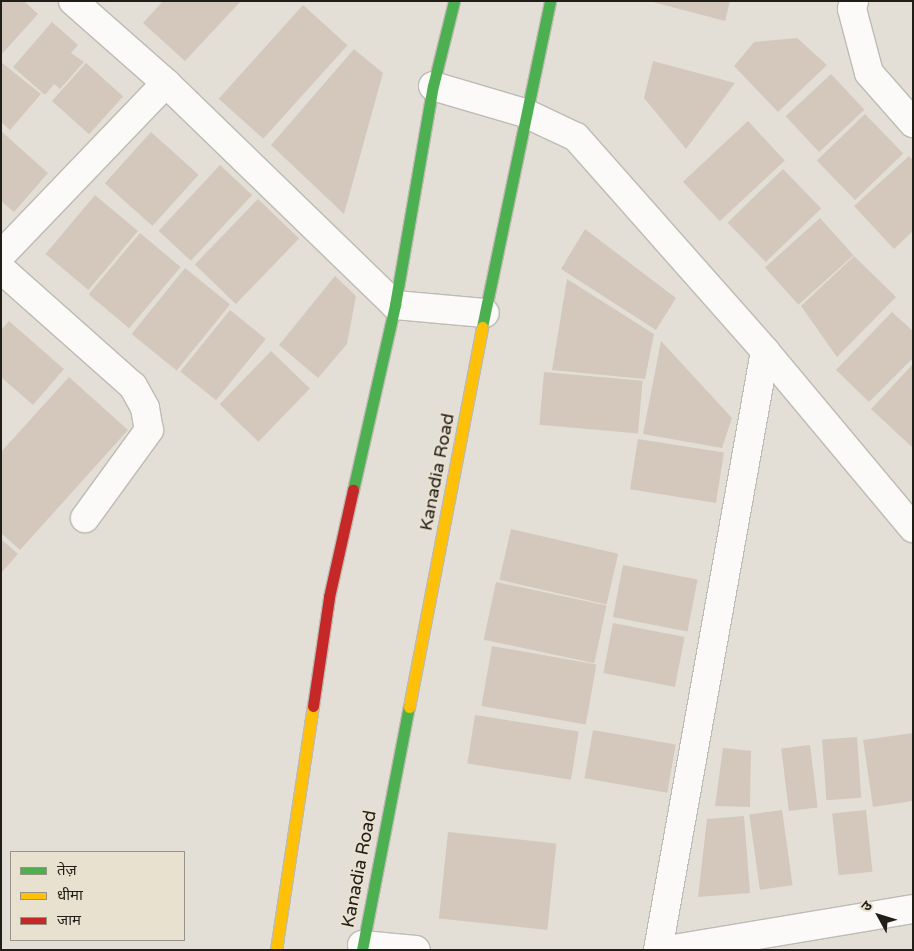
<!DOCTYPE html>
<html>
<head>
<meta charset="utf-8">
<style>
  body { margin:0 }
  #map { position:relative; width:914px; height:951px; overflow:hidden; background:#e3dfd6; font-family:"Varela Round","Noto Sans Devanagari",sans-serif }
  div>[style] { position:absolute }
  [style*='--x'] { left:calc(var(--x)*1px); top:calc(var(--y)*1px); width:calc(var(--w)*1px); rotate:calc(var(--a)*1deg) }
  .building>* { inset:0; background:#d4c8bd; transform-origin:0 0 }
  .roads { filter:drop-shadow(1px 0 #bebab4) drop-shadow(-1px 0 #bebab4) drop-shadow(0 1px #bebab4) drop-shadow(0 -1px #bebab4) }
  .street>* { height:28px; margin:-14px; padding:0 14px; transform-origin:14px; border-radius:14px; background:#fbfaf9 }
  .fast>* { height:11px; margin:-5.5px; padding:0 5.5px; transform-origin:5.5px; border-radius:5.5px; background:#4caf50 }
  .slow>* { height:11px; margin:-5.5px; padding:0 5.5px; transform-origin:5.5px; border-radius:5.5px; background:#ffc107 }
  .jam>* { height:11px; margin:-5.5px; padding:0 5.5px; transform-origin:5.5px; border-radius:5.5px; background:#c62828 }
  span { translate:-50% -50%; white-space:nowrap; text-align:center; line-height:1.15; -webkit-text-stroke:4.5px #e9e1d0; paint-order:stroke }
  .street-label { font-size:18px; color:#211e18 }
  .frame { position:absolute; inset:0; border:2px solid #211e18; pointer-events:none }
  .legend { position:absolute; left:10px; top:851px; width:175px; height:90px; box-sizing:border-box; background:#e9e1d0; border:1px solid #999386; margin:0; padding:6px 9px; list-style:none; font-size:15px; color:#211e18 }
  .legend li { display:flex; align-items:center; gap:10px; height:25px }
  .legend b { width:25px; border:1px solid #999386 }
  .north { position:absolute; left:854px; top:891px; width:50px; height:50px; -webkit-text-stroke:4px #e9e1d0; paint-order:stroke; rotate:309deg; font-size:14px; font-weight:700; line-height:20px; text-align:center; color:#211e18 }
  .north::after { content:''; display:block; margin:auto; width:18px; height:22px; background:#211e18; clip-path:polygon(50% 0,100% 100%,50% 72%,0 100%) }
</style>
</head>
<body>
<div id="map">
  <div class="building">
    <i style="clip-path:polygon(1px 1px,24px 1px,38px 14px,1px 55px)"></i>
    <i style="clip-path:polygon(163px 1px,241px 1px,185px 61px,143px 23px)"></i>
    <i style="clip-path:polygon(649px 1px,730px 1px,725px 21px)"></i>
    <i style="left:303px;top:5px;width:60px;height:126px;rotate:42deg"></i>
    <i style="clip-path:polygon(52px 22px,78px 45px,71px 53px,84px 62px,60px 89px,54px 84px,45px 95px,13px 67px)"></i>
    <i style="clip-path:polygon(797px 38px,827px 65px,778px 112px,734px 66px,754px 42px)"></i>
    <i style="clip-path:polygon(354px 49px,383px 73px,344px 214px,271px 145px)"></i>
    <i style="clip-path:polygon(653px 61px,735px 83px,686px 149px,644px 98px)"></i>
    <i style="clip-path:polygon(1px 62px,41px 94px,10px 130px,1px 122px)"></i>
    <i style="left:86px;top:63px;width:50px;height:51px;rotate:42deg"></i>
    <i style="left:831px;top:74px;width:49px;height:62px;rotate:47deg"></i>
    <i style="left:865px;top:114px;width:55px;height:67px;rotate:46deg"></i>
    <i style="left:748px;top:121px;width:54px;height:89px;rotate:47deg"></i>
    <i style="clip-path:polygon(1px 131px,48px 173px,14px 212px,1px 201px)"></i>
    <i style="left:151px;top:132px;width:64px;height:69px;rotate:42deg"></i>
    <i style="clip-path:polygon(909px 156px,913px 160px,913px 231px,894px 249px,854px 206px)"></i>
    <i style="left:220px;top:165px;width:44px;height:90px;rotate:43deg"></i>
    <i style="left:783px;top:169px;width:55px;height:77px;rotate:46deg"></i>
    <i style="left:95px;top:195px;width:56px;height:77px;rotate:40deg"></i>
    <i style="left:258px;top:199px;width:57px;height:91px;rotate:44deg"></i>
    <i style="left:820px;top:218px;width:50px;height:74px;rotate:48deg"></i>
    <i style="clip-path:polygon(585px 229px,676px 298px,656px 330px,561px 269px)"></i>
    <i style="left:140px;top:233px;width:53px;height:80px;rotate:40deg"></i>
    <i style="clip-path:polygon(854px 256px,896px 297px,837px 357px,801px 306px)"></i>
    <i style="left:185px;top:268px;width:58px;height:85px;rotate:39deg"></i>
    <i style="clip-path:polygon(335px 276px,356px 296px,347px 344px,318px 378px,279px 345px)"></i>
    <i style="clip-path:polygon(567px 279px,654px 334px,645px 379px,552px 370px)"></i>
    <i style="left:230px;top:310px;width:46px;height:79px;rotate:39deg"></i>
    <i style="clip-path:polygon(892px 312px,913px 331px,913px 358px,869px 402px,836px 370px)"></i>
    <i style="clip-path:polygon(9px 321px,64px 369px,33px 405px,1px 377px,1px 330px)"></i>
    <i style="clip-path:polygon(661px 341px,732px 418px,722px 448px,643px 434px)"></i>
    <i style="left:271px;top:351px;width:54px;height:74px;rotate:44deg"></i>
    <i style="clip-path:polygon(913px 364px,913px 448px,871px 409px)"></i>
    <i style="left:544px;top:372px;width:99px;height:53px;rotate:5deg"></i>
    <i style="clip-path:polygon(69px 377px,128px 430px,20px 550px,1px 533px,1px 452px)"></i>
    <i style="left:638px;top:439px;width:87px;height:51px;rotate:9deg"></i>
    <i style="left:511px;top:529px;width:110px;height:52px;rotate:13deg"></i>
    <i style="clip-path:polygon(1px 539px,18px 554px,1px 573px)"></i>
    <i style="left:623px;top:565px;width:76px;height:53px;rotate:11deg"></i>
    <i style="left:496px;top:582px;width:113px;height:59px;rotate:12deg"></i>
    <i style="left:613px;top:623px;width:73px;height:51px;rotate:11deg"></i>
    <i style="left:492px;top:646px;width:106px;height:61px;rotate:10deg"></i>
    <i style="left:475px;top:715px;width:105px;height:49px;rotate:9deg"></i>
    <i style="left:593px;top:730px;width:84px;height:49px;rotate:10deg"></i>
    <i style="clip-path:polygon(913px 733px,913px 801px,873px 807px,863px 740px)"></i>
    <i style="left:857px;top:737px;width:61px;height:35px;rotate:86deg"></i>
    <i style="left:810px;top:745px;width:63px;height:29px;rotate:83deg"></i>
    <i style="clip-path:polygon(723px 748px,751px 751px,750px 807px,715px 806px)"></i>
    <i style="left:782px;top:810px;width:76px;height:33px;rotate:82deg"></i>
    <i style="left:866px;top:810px;width:62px;height:34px;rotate:84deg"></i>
    <i style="clip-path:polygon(744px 816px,750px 893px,698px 897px,707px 819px)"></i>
    <i style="left:448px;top:832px;width:109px;height:87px;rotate:6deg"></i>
  </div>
  <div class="roads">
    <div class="street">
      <i style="--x:73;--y:1;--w:124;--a:41.4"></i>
      <i style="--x:166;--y:83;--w:319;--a:44.1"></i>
      <i style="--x:395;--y:305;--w:90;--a:5.1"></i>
      <i style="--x:854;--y:1;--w:8;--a:104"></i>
      <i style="--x:852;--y:9;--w:66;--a:75.1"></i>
      <i style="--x:869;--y:73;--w:67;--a:48.7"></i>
      <i style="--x:433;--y:86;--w:96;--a:16.4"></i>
      <i style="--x:525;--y:113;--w:56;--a:25.2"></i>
      <i style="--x:576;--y:137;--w:286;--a:48.5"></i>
      <i style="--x:765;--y:351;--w:231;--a:50.1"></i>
      <i style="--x:1;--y:255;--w:238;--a:-46.2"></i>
      <i style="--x:1;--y:269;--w:176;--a:41.6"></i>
      <i style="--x:133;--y:386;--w:25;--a:61"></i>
      <i style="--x:145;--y:408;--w:22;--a:80"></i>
      <i style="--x:149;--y:430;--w:109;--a:126"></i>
      <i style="--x:362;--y:945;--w:54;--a:5.3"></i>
      <i style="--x:658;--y:950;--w:608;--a:-79.87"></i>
      <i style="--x:668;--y:950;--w:248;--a:-9.5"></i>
    </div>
    <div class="fast">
      <i style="--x:482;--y:327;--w:333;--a:-78.2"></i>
      <i style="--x:353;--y:490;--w:190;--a:-77.2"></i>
      <i style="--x:395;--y:305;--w:222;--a:-80.2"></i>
      <i style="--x:433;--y:86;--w:88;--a:-76.1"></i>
      <i style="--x:362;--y:950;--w:248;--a:-79.1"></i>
    </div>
    <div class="slow">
      <i style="--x:409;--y:707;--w:387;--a:-79.1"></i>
      <i style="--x:276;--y:950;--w:247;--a:-81.4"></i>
    </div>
    <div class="jam">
      <i style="--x:313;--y:706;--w:110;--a:-81.6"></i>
      <i style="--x:329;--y:597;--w:110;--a:-77.4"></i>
    </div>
  </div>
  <div class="street-label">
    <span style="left:437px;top:472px;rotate:-79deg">Kanadia Road</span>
    <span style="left:359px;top:869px;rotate:-79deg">Kanadia Road</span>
  </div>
  <div class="frame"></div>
  <ul class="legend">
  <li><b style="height:6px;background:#4caf50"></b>तेज़</li>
  <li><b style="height:6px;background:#ffc107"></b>धीमा</li>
  <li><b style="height:6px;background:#c62828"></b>जाम</li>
  </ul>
  <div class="north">उ</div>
</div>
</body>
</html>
